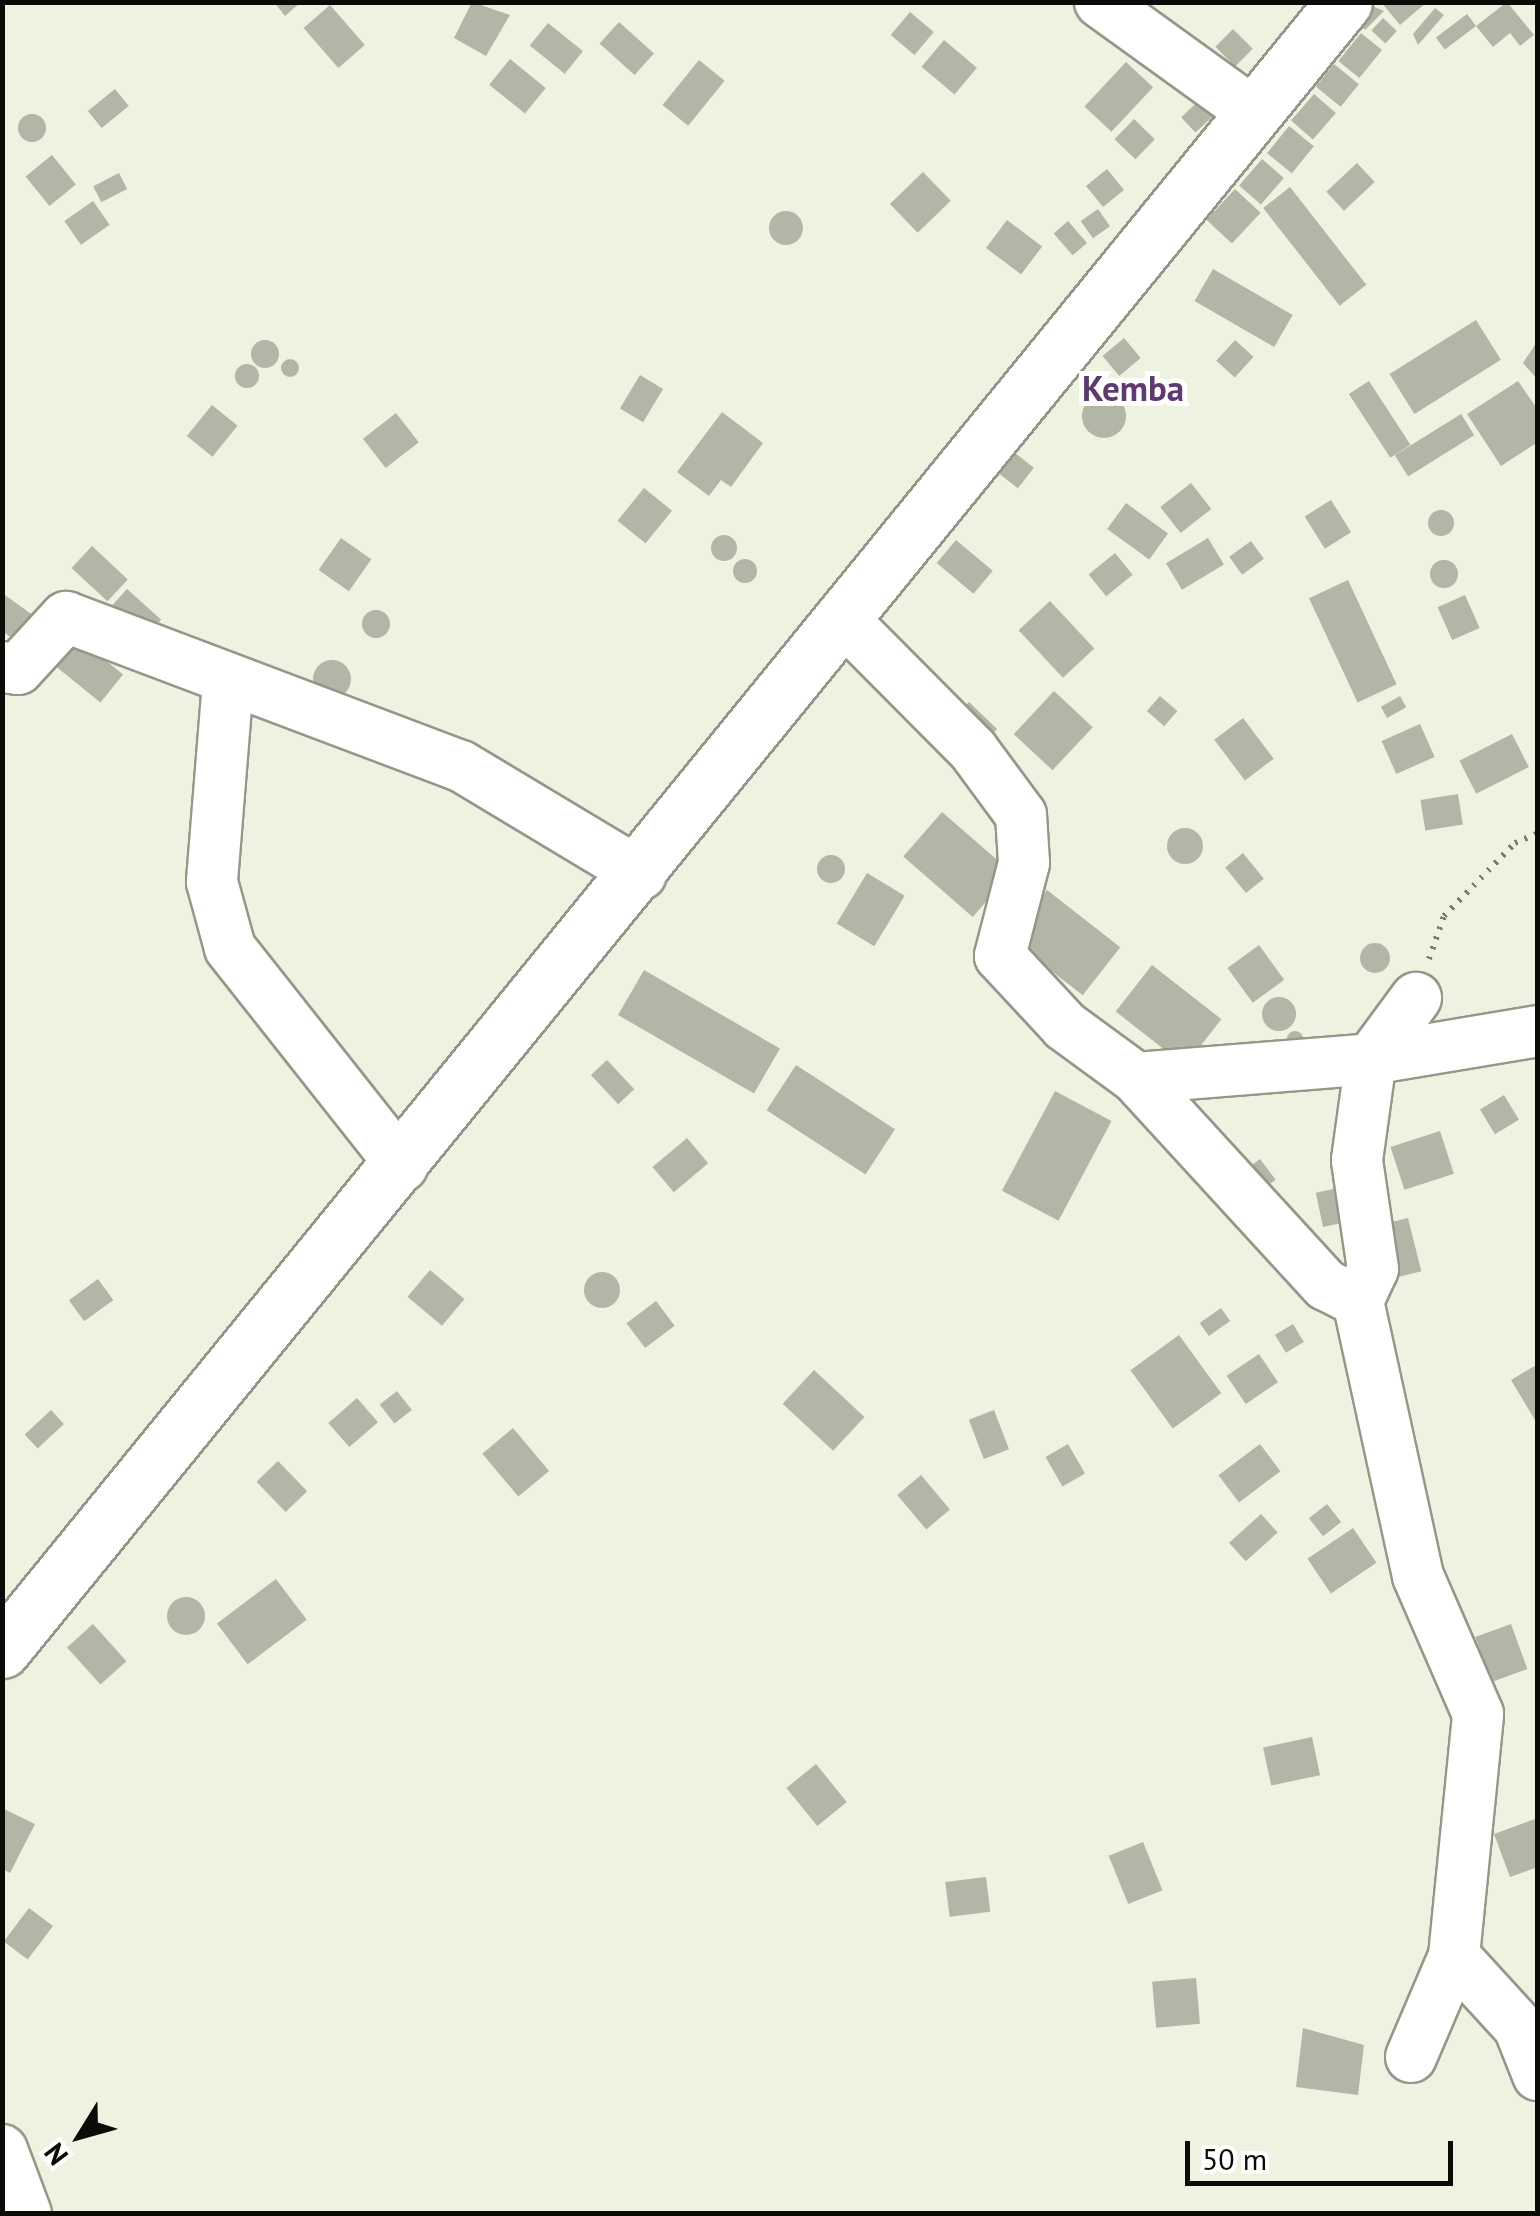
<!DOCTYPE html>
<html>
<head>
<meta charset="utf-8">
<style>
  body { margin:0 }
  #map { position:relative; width:1540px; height:2216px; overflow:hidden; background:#eef2e1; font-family:"PT Sans",sans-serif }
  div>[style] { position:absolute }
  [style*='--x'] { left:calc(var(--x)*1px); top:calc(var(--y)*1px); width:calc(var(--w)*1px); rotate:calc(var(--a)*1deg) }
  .building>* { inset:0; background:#b2b6a6; transform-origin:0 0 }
  .round { border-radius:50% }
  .path>* { height:6px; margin-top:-3px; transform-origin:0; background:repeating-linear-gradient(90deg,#797c71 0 2.5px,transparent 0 10.5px) }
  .roads { filter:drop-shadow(2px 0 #949888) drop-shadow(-2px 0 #949888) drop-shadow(0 2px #949888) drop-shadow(0 -2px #949888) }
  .minor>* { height:50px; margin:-25px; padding:0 25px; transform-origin:25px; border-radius:25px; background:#fff }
  .major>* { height:55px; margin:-27.5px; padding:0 27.5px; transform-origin:27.5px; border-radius:27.5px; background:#fff }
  span { translate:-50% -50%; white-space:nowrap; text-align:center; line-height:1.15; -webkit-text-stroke:10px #fff; paint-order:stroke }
  .district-label { font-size:35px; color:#5f3971; font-weight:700 }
  .frame { position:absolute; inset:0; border:5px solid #0b0c07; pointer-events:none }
  .north { position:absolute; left:30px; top:2086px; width:100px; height:100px; -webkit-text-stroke:8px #fff; paint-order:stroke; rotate:233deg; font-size:28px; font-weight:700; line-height:40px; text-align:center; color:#0b0c07 }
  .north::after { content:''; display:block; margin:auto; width:35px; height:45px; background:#0b0c07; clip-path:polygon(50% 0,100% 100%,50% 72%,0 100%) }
  .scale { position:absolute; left:1185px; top:2141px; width:268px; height:45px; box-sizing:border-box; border:5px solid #0b0c07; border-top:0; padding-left:12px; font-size:30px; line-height:35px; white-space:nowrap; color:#0b0c07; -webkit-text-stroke:8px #fff; paint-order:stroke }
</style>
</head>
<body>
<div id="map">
  <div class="building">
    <i style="clip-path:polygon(274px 2px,301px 2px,285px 16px)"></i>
    <i style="clip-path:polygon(472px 2px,510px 15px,486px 56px,454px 38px)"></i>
    <i style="clip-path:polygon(1363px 2px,1384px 11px,1365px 30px,1351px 16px)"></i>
    <i style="clip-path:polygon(1381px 2px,1427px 2px,1400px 25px)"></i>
    <i style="clip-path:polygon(1507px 2px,1534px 35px,1520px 46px,1510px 33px,1493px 47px,1476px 26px)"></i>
    <i style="left:330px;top:5px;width:53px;height:35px;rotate:49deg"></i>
    <i style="clip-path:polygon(1435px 8px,1444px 15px,1418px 45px,1413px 34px)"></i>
    <i style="left:910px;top:12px;width:31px;height:30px;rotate:40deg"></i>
    <i style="left:1467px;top:14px;width:15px;height:39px;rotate:53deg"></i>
    <i style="left:1383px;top:18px;width:19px;height:17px;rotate:43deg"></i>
    <i style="left:619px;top:22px;width:47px;height:29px;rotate:42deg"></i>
    <i style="left:548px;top:23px;width:45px;height:29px;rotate:39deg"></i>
    <i style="left:1233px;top:29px;width:28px;height:25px;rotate:45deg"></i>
    <i style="left:1361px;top:33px;width:27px;height:36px;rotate:39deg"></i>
    <i style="left:944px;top:40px;width:43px;height:35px;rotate:40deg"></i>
    <i style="left:510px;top:59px;width:46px;height:33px;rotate:39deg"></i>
    <i style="left:699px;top:60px;width:33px;height:58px;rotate:39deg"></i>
    <i style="left:1126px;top:62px;width:37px;height:61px;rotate:43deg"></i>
    <i style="left:1334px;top:64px;width:32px;height:29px;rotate:39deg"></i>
    <i style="left:115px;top:89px;width:22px;height:35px;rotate:51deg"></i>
    <i style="left:1206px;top:94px;width:21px;height:34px;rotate:47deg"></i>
    <i style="left:1314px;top:94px;width:29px;height:35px;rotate:41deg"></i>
    <i class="round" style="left:18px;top:114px;width:28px;height:28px"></i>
    <i style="left:1134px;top:119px;width:29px;height:28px;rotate:44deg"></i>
    <i style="left:1289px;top:126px;width:32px;height:35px;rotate:39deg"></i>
    <i style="left:52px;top:155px;width:38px;height:34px;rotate:51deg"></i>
    <i style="left:1262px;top:159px;width:29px;height:35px;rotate:41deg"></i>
    <i style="left:1357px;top:163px;width:26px;height:42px;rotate:47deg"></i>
    <i style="left:1107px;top:169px;width:27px;height:27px;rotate:51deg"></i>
    <i style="left:923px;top:172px;width:40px;height:46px;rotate:46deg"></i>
    <i style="left:119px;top:173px;width:18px;height:29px;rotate:63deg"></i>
    <i style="left:1290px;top:187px;width:124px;height:34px;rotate:52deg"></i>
    <i style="left:1235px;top:189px;width:35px;height:42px;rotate:43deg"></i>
    <i style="left:93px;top:201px;width:29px;height:35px;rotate:55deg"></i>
    <i style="left:1098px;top:209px;width:21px;height:21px;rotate:55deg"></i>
    <i class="round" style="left:769px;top:211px;width:34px;height:34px"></i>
    <i style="left:1007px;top:220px;width:44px;height:35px;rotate:37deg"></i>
    <i style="left:1068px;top:221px;width:29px;height:19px;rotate:49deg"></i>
    <i style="left:1213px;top:269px;width:92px;height:37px;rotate:30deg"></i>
    <i style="left:1476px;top:320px;width:47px;height:102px;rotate:58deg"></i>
    <i style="left:1124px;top:338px;width:26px;height:28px;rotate:50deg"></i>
    <i class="round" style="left:251px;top:340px;width:28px;height:28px"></i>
    <i style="left:1235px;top:340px;width:25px;height:28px;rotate:42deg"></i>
    <i style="clip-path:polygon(1538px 340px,1538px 380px,1523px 363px)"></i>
    <i class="round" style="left:281px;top:359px;width:18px;height:18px"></i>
    <i class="round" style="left:235px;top:364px;width:24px;height:24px"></i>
    <i style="left:640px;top:375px;width:27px;height:39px;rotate:31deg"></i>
    <i style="left:1369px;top:381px;width:76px;height:24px;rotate:57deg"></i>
    <i style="clip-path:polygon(1518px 381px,1538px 410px,1538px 442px,1501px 466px,1467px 414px)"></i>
    <i class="round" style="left:1082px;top:394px;width:44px;height:44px"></i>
    <i style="left:212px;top:405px;width:33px;height:40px;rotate:39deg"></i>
    <i style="clip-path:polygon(722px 412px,763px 443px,731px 487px,721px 480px,709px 496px,677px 472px)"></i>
    <i style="left:396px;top:413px;width:37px;height:42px;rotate:52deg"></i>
    <i style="left:1461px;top:414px;width:25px;height:78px;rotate:58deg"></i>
    <i style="left:1015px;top:453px;width:24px;height:26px;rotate:38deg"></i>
    <i style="left:1191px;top:483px;width:33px;height:39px;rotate:52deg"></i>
    <i style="left:644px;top:488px;width:36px;height:42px;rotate:39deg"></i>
    <i style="left:1331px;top:500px;width:38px;height:31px;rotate:58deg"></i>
    <i style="left:1126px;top:503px;width:52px;height:32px;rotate:36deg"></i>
    <i class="round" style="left:1428px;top:510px;width:26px;height:26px"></i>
    <i class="round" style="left:711px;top:535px;width:26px;height:26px"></i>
    <i style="left:341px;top:538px;width:37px;height:39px;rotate:35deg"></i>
    <i style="left:1208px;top:538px;width:31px;height:49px;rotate:59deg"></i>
    <i style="left:956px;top:540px;width:48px;height:30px;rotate:40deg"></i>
    <i style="left:1251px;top:541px;width:22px;height:27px;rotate:54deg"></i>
    <i style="left:92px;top:546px;width:49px;height:30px;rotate:43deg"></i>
    <i style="left:1115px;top:553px;width:28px;height:34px;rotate:51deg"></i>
    <i class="round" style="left:733px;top:559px;width:24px;height:24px"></i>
    <i class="round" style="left:1430px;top:560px;width:28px;height:28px"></i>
    <i style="left:1348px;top:580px;width:115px;height:43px;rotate:65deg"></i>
    <i style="left:127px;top:589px;width:46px;height:27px;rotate:42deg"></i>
    <i style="clip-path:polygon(2px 593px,41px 621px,23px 646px,2px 631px)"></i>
    <i style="left:1465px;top:595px;width:36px;height:30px;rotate:66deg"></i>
    <i style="left:1050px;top:601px;width:65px;height:43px;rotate:47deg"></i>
    <i class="round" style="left:362px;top:610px;width:28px;height:28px"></i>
    <i style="left:78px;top:638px;width:58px;height:36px;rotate:39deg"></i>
    <i class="round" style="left:313px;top:660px;width:38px;height:38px"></i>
    <i style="left:1054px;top:691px;width:53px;height:59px;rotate:43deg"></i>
    <i style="left:1160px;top:696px;width:23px;height:20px;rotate:41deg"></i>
    <i style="left:1400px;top:696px;width:13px;height:22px;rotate:61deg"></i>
    <i style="left:969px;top:702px;width:39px;height:25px;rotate:44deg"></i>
    <i style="left:1243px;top:718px;width:51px;height:36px;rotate:53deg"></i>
    <i style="left:1420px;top:724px;width:36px;height:42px;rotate:66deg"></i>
    <i style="left:1512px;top:734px;width:37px;height:59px;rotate:63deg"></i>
    <i style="left:1458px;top:794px;width:31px;height:38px;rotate:81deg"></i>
    <i style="left:942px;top:812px;width:92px;height:59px;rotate:41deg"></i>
    <i class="round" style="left:1167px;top:828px;width:36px;height:36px"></i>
    <i style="left:1243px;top:853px;width:33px;height:23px;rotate:51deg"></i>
    <i class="round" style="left:817px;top:855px;width:28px;height:28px"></i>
    <i style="left:867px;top:873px;width:44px;height:59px;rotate:31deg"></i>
    <i style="left:1047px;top:890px;width:93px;height:61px;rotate:38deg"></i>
    <i class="round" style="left:1360px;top:943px;width:30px;height:30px"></i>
    <i style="left:1259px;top:945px;width:43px;height:39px;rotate:54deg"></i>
    <i style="left:1152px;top:965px;width:88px;height:59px;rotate:38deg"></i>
    <i style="left:644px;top:970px;width:157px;height:52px;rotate:30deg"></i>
    <i class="round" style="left:1262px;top:997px;width:34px;height:34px"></i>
    <i class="round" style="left:1287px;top:1031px;width:16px;height:16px"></i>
    <i style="left:607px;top:1060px;width:40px;height:22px;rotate:47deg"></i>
    <i style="left:796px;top:1065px;width:118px;height:54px;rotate:33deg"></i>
    <i style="left:1055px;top:1091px;width:64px;height:113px;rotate:28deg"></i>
    <i style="left:1504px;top:1095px;width:29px;height:28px;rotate:59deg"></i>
    <i style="left:1440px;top:1131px;width:45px;height:52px;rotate:72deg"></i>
    <i style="left:687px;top:1138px;width:33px;height:45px;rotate:50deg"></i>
    <i style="left:1260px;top:1159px;width:26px;height:20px;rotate:53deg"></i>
    <i style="left:1352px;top:1185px;width:35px;height:37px;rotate:78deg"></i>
    <i style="left:1408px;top:1218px;width:55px;height:36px;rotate:76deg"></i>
    <i style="left:430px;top:1270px;width:45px;height:35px;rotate:40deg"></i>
    <i class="round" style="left:584px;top:1272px;width:36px;height:36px"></i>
    <i style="left:98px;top:1279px;width:26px;height:36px;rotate:54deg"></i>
    <i style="left:656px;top:1301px;width:31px;height:37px;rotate:53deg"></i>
    <i style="left:1221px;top:1308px;width:16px;height:26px;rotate:55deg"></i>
    <i style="left:1293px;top:1324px;width:21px;height:21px;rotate:59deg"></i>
    <i style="left:1179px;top:1335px;width:72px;height:60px;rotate:54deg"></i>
    <i style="left:1259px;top:1354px;width:34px;height:39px;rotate:56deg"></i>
    <i style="clip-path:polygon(1538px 1364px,1538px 1425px,1511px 1380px)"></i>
    <i style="left:814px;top:1370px;width:69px;height:46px;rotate:43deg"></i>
    <i style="left:397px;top:1391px;width:24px;height:22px;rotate:52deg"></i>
    <i style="left:357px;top:1398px;width:32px;height:38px;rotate:49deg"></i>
    <i style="left:51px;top:1410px;width:19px;height:36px;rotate:47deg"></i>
    <i style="left:994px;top:1410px;width:42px;height:27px;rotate:69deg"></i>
    <i style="left:513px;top:1428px;width:56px;height:40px;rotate:50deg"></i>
    <i style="left:1068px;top:1444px;width:34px;height:26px;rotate:60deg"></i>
    <i style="left:1260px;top:1444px;width:34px;height:52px;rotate:53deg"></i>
    <i style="left:278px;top:1461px;width:42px;height:30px;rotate:46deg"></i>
    <i style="left:921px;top:1475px;width:45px;height:31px;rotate:50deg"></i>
    <i style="left:1327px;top:1504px;width:23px;height:23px;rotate:52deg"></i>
    <i style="left:1261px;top:1514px;width:25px;height:43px;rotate:48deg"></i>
    <i style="left:1353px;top:1528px;width:42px;height:55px;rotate:56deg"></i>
    <i style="left:276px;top:1579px;width:51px;height:74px;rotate:53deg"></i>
    <i class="round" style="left:167px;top:1597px;width:38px;height:38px"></i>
    <i style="left:93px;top:1624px;width:50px;height:35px;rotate:48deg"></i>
    <i style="left:1511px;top:1624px;width:48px;height:38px;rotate:70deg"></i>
    <i style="left:1312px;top:1737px;width:39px;height:50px;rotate:78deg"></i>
    <i style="left:816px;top:1764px;width:49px;height:38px;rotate:51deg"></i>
    <i style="clip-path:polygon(2px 1808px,35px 1824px,10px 1873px,2px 1869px)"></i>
    <i style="clip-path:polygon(1538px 1818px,1538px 1867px,1510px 1877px,1494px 1834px)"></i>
    <i style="left:1143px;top:1842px;width:52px;height:37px;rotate:68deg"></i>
    <i style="left:986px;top:1877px;width:35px;height:41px;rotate:83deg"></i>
    <i style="left:29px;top:1908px;width:30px;height:42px;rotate:37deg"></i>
    <i style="left:1196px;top:1978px;width:46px;height:44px;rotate:85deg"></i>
    <i style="clip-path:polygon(1303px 2028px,1364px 2045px,1358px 2095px,1296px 2087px)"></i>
  </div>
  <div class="path">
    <i style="--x:1429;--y:959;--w:46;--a:-70.8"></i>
    <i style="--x:1444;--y:916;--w:102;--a:-45.8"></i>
    <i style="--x:1515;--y:843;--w:25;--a:-23"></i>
  </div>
  <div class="roads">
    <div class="minor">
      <i style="--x:1100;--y:2;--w:186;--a:35.8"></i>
      <i style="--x:841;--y:617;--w:187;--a:45.2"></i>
      <i style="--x:973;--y:750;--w:81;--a:53.6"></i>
      <i style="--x:1021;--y:815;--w:48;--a:86.4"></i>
      <i style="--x:1024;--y:863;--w:96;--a:104.5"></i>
      <i style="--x:1000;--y:956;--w:96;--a:47.1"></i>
      <i style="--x:1065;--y:1026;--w:88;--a:36.2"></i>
      <i style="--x:1136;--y:1078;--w:281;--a:47.5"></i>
      <i style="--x:1326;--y:1285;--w:36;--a:27"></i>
      <i style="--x:2;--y:667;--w:16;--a:7"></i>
      <i style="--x:18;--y:669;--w:71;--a:-47.3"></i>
      <i style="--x:66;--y:617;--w:422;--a:20.7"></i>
      <i style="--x:461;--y:766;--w:210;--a:31"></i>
      <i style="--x:228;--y:682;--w:201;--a:94.6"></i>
      <i style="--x:212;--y:882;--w:68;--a:74.7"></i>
      <i style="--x:230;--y:948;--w:278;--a:51.7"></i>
      <i style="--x:1136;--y:1078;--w:236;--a:-4.6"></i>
      <i style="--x:1371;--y:1059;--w:169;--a:-9.5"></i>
      <i style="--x:1454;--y:1956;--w:96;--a:47.5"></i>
      <i style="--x:1519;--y:2027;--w:52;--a:68.4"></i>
      <i style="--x:1411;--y:2057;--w:110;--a:-66.9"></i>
      <i style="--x:1454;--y:1956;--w:243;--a:-84.3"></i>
      <i style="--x:1478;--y:1714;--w:150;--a:-113.5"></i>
      <i style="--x:1418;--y:1576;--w:281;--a:-102.3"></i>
      <i style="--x:1358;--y:1301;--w:35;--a:-65"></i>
      <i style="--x:1373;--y:1269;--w:110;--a:-98.4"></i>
      <i style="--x:1357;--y:1160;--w:102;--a:-82.1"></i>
      <i style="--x:1371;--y:1059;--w:76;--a:-53.6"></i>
      <i style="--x:2;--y:2150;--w:68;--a:69.4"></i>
    </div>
    <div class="major">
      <i style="--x:2;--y:1650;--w:2125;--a:-50.84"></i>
    </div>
  </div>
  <div class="district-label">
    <span style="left:1133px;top:388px">Kemba</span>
  </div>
  <div class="frame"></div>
  <div class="north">N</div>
  <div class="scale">50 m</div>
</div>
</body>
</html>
